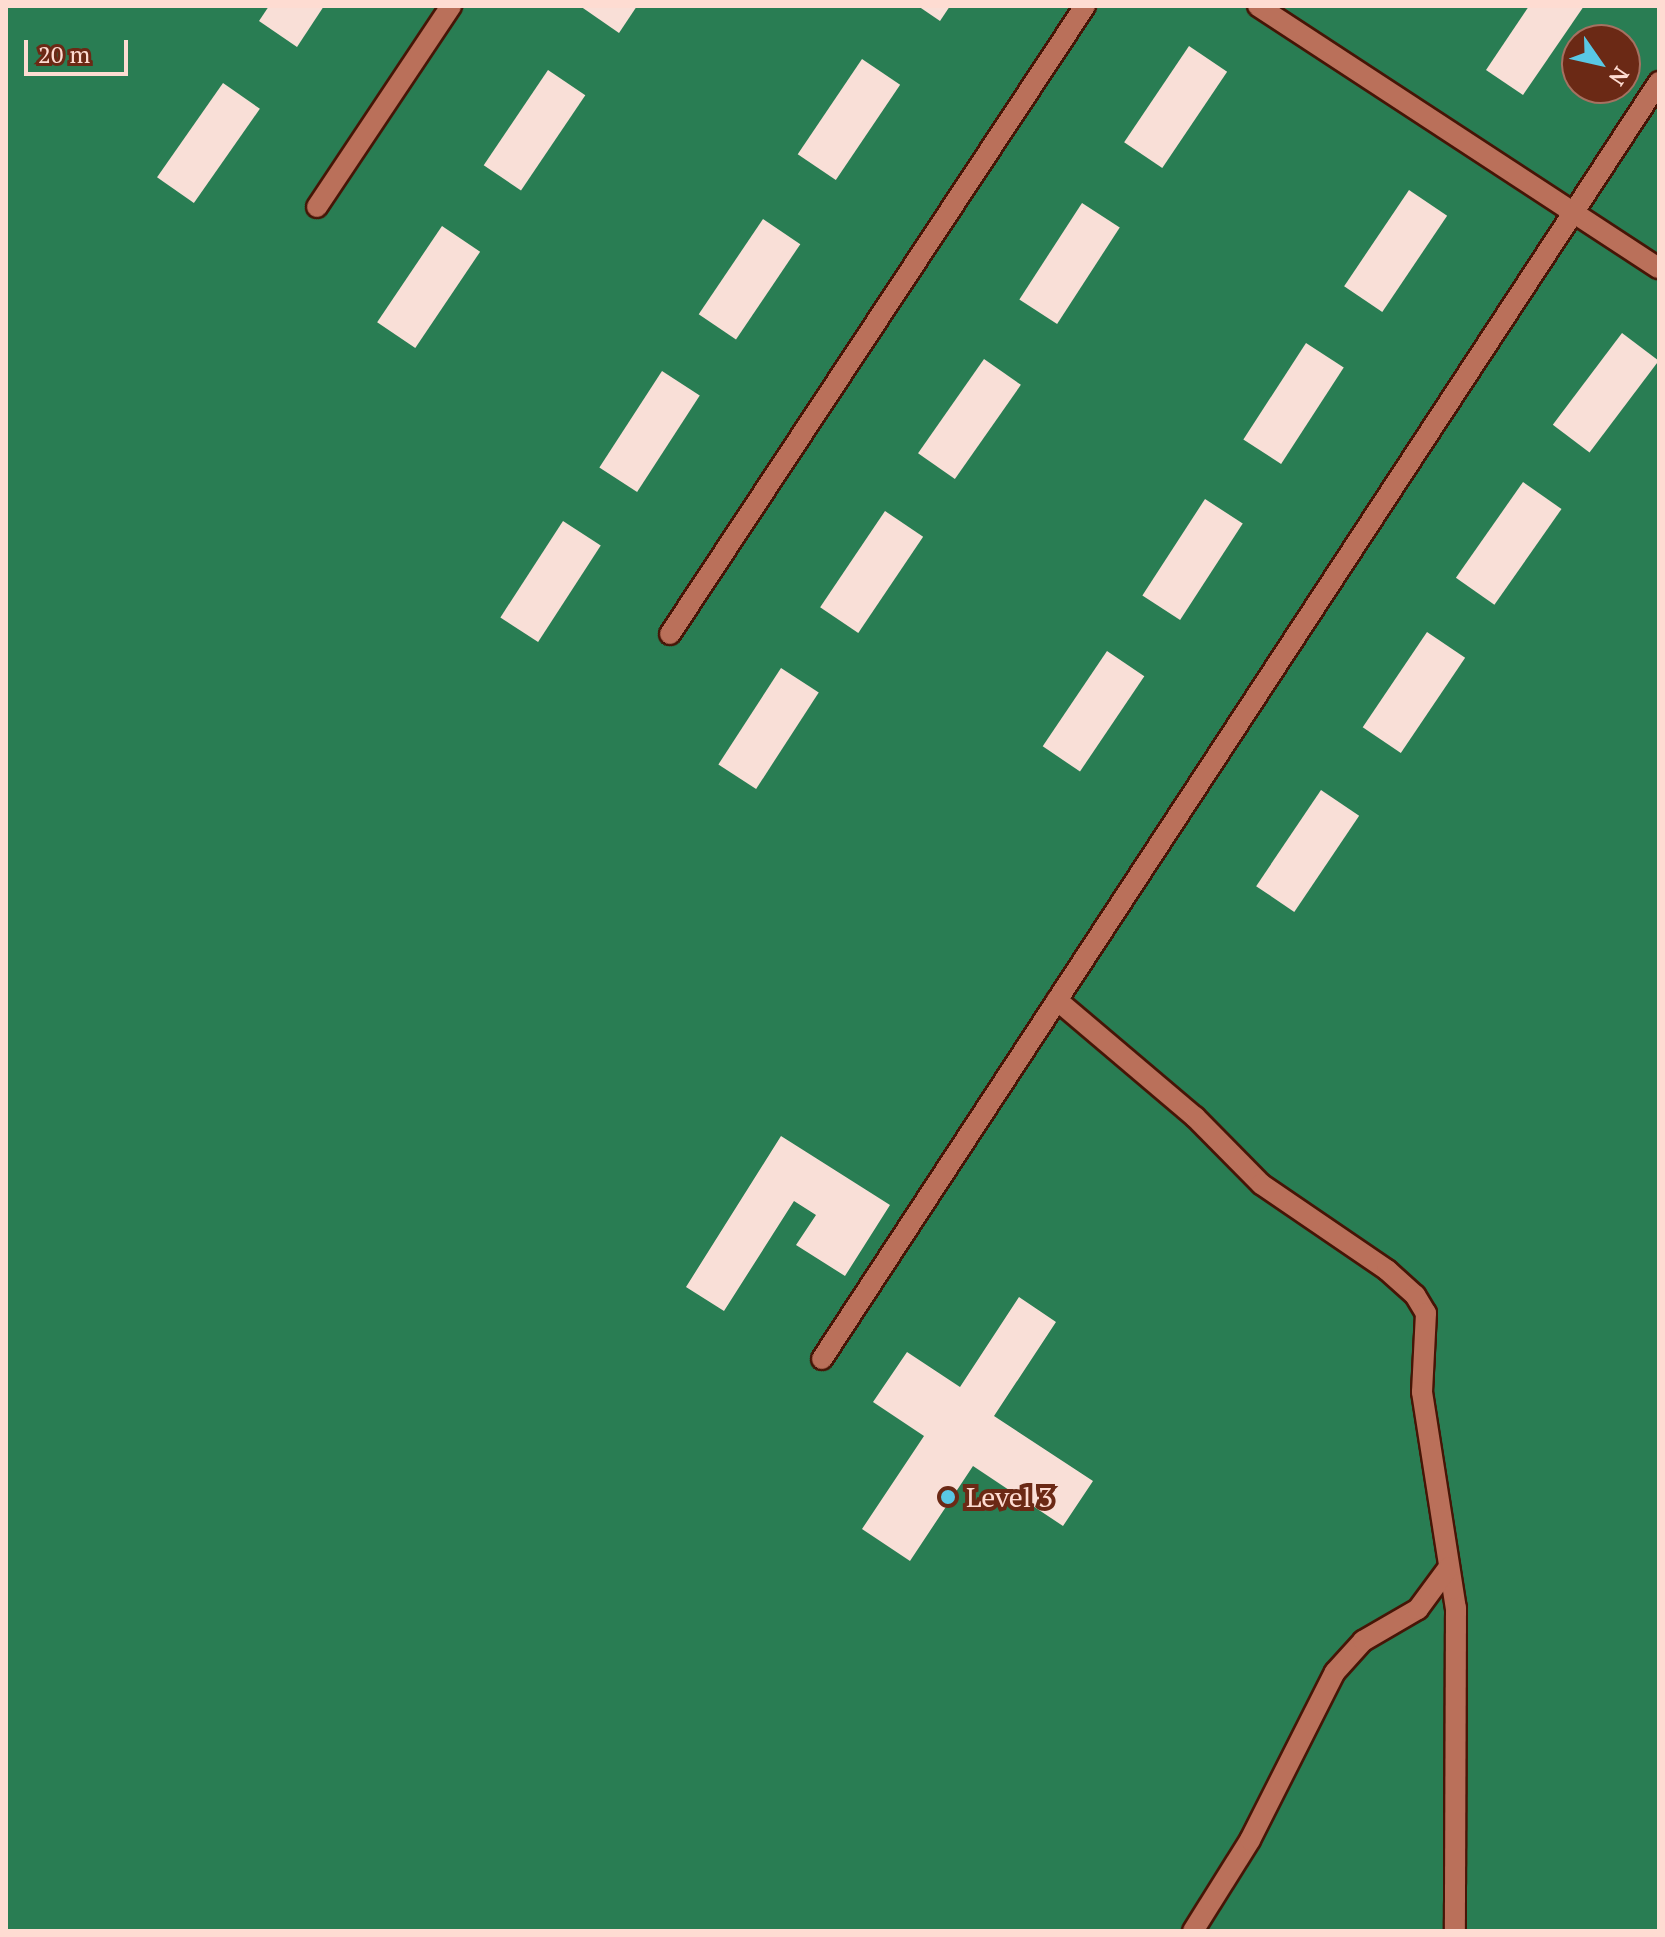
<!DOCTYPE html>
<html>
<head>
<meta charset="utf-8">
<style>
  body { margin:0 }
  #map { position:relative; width:1665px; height:1937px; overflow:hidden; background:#6b2915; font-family:"PT Serif",serif }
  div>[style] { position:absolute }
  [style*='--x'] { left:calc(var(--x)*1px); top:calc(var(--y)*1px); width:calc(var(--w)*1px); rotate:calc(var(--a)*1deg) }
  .green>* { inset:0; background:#297d53 }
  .building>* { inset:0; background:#f9dfd7; transform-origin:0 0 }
  .roads { filter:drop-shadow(2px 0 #461506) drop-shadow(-2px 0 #461506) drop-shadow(0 2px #461506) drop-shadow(0 -2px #461506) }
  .minor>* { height:20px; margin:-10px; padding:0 10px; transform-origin:10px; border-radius:10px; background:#ba705a }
  .dots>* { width:22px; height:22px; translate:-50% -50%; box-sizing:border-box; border:4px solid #6b2915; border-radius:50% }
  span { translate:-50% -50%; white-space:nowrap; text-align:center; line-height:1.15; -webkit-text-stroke:8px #6b2915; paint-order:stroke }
  .poi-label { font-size:28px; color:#fedcd2 }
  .left { translate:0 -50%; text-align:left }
  .frame { position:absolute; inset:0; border:8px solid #fedcd2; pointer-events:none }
  .north { position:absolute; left:1561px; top:24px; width:80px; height:80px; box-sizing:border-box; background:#6b2915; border:2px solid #a67161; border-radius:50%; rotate:124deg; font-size:22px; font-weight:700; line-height:32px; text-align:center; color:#fedcd2 }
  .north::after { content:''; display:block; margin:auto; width:28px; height:36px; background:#59c8e5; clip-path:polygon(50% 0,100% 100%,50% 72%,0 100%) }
  .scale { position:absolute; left:24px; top:40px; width:104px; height:36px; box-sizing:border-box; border:4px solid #fedcd2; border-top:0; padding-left:10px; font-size:24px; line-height:28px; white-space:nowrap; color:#fedcd2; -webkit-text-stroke:6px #6b2915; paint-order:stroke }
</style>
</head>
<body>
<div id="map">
  <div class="green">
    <i style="clip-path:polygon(evenodd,6px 6px,1659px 6px,1659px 1931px,6px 1931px,6px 6px,1577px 40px,1625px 40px,1625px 88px,1577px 88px,1577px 40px)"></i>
  </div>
  <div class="building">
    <i style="clip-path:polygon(269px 6px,324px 6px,297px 47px,259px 21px)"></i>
    <i style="clip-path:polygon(580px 6px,637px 6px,619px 33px)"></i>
    <i style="clip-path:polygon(918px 6px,950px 6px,940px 21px)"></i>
    <i style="clip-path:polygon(1529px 6px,1584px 6px,1523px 95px,1486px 70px)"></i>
    <i style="left:1189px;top:46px;width:46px;height:116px;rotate:34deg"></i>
    <i style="left:862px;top:59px;width:46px;height:115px;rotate:34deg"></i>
    <i style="left:548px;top:70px;width:45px;height:115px;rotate:34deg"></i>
    <i style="left:223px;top:83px;width:45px;height:115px;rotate:35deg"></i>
    <i style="left:1409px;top:190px;width:46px;height:116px;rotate:34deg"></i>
    <i style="left:1082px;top:203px;width:45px;height:115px;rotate:33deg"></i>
    <i style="left:763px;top:219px;width:45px;height:115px;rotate:34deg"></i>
    <i style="left:442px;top:226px;width:46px;height:116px;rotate:34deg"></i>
    <i style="left:1622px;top:333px;width:46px;height:115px;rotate:37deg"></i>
    <i style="left:1306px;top:343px;width:45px;height:115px;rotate:33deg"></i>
    <i style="left:984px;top:359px;width:45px;height:115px;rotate:35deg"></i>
    <i style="left:662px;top:371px;width:45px;height:115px;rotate:33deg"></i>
    <i style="left:1523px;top:482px;width:47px;height:117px;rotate:35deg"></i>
    <i style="left:1205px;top:499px;width:45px;height:115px;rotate:33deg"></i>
    <i style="left:885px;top:511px;width:46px;height:116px;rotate:34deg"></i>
    <i style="left:563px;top:521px;width:45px;height:115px;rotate:33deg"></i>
    <i style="left:1427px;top:632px;width:46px;height:115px;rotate:34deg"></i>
    <i style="left:1107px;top:651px;width:45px;height:115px;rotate:34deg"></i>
    <i style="left:781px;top:668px;width:45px;height:115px;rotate:33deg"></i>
    <i style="left:1321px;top:790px;width:46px;height:116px;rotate:34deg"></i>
    <i style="clip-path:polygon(781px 1136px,890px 1205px,845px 1276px,796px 1245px,816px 1215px,794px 1201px,724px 1311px,686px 1287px)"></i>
    <i style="clip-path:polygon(1019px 1297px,1056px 1322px,994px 1416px,1093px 1481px,1063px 1526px,973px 1466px,910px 1561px,862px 1529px,924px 1436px,873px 1402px,907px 1352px,960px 1387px)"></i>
  </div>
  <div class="roads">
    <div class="minor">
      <i style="--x:1258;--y:6;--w:479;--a:33.2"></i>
      <i style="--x:317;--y:207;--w:242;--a:-56.3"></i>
      <i style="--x:670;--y:634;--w:753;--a:-56.54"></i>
      <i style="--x:1057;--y:1000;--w:181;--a:40.3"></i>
      <i style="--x:1195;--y:1117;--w:94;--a:45.4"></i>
      <i style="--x:1261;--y:1184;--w:153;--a:34.3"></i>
      <i style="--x:1387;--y:1270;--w:38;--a:42"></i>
      <i style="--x:1415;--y:1295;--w:21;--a:59"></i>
      <i style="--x:1426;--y:1313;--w:79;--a:92.9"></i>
      <i style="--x:1422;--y:1392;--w:219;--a:81.1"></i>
      <i style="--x:1456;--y:1608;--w:323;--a:90.2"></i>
      <i style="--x:822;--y:1359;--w:1527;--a:-56.76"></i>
      <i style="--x:1193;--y:1931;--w:107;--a:-57.9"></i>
      <i style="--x:1250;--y:1840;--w:188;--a:-63.2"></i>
      <i style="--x:1335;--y:1672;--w:42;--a:-47.9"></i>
      <i style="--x:1363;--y:1641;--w:64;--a:-30.2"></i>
      <i style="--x:1418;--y:1609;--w:52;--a:-53.6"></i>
    </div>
  </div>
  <div class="dots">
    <i style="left:948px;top:1497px;background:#59c8e5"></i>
  </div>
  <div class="poi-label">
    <span class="left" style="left:966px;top:1497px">Level 3</span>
  </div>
  <div class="frame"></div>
  <div class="north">N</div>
  <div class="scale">20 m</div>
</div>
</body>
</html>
